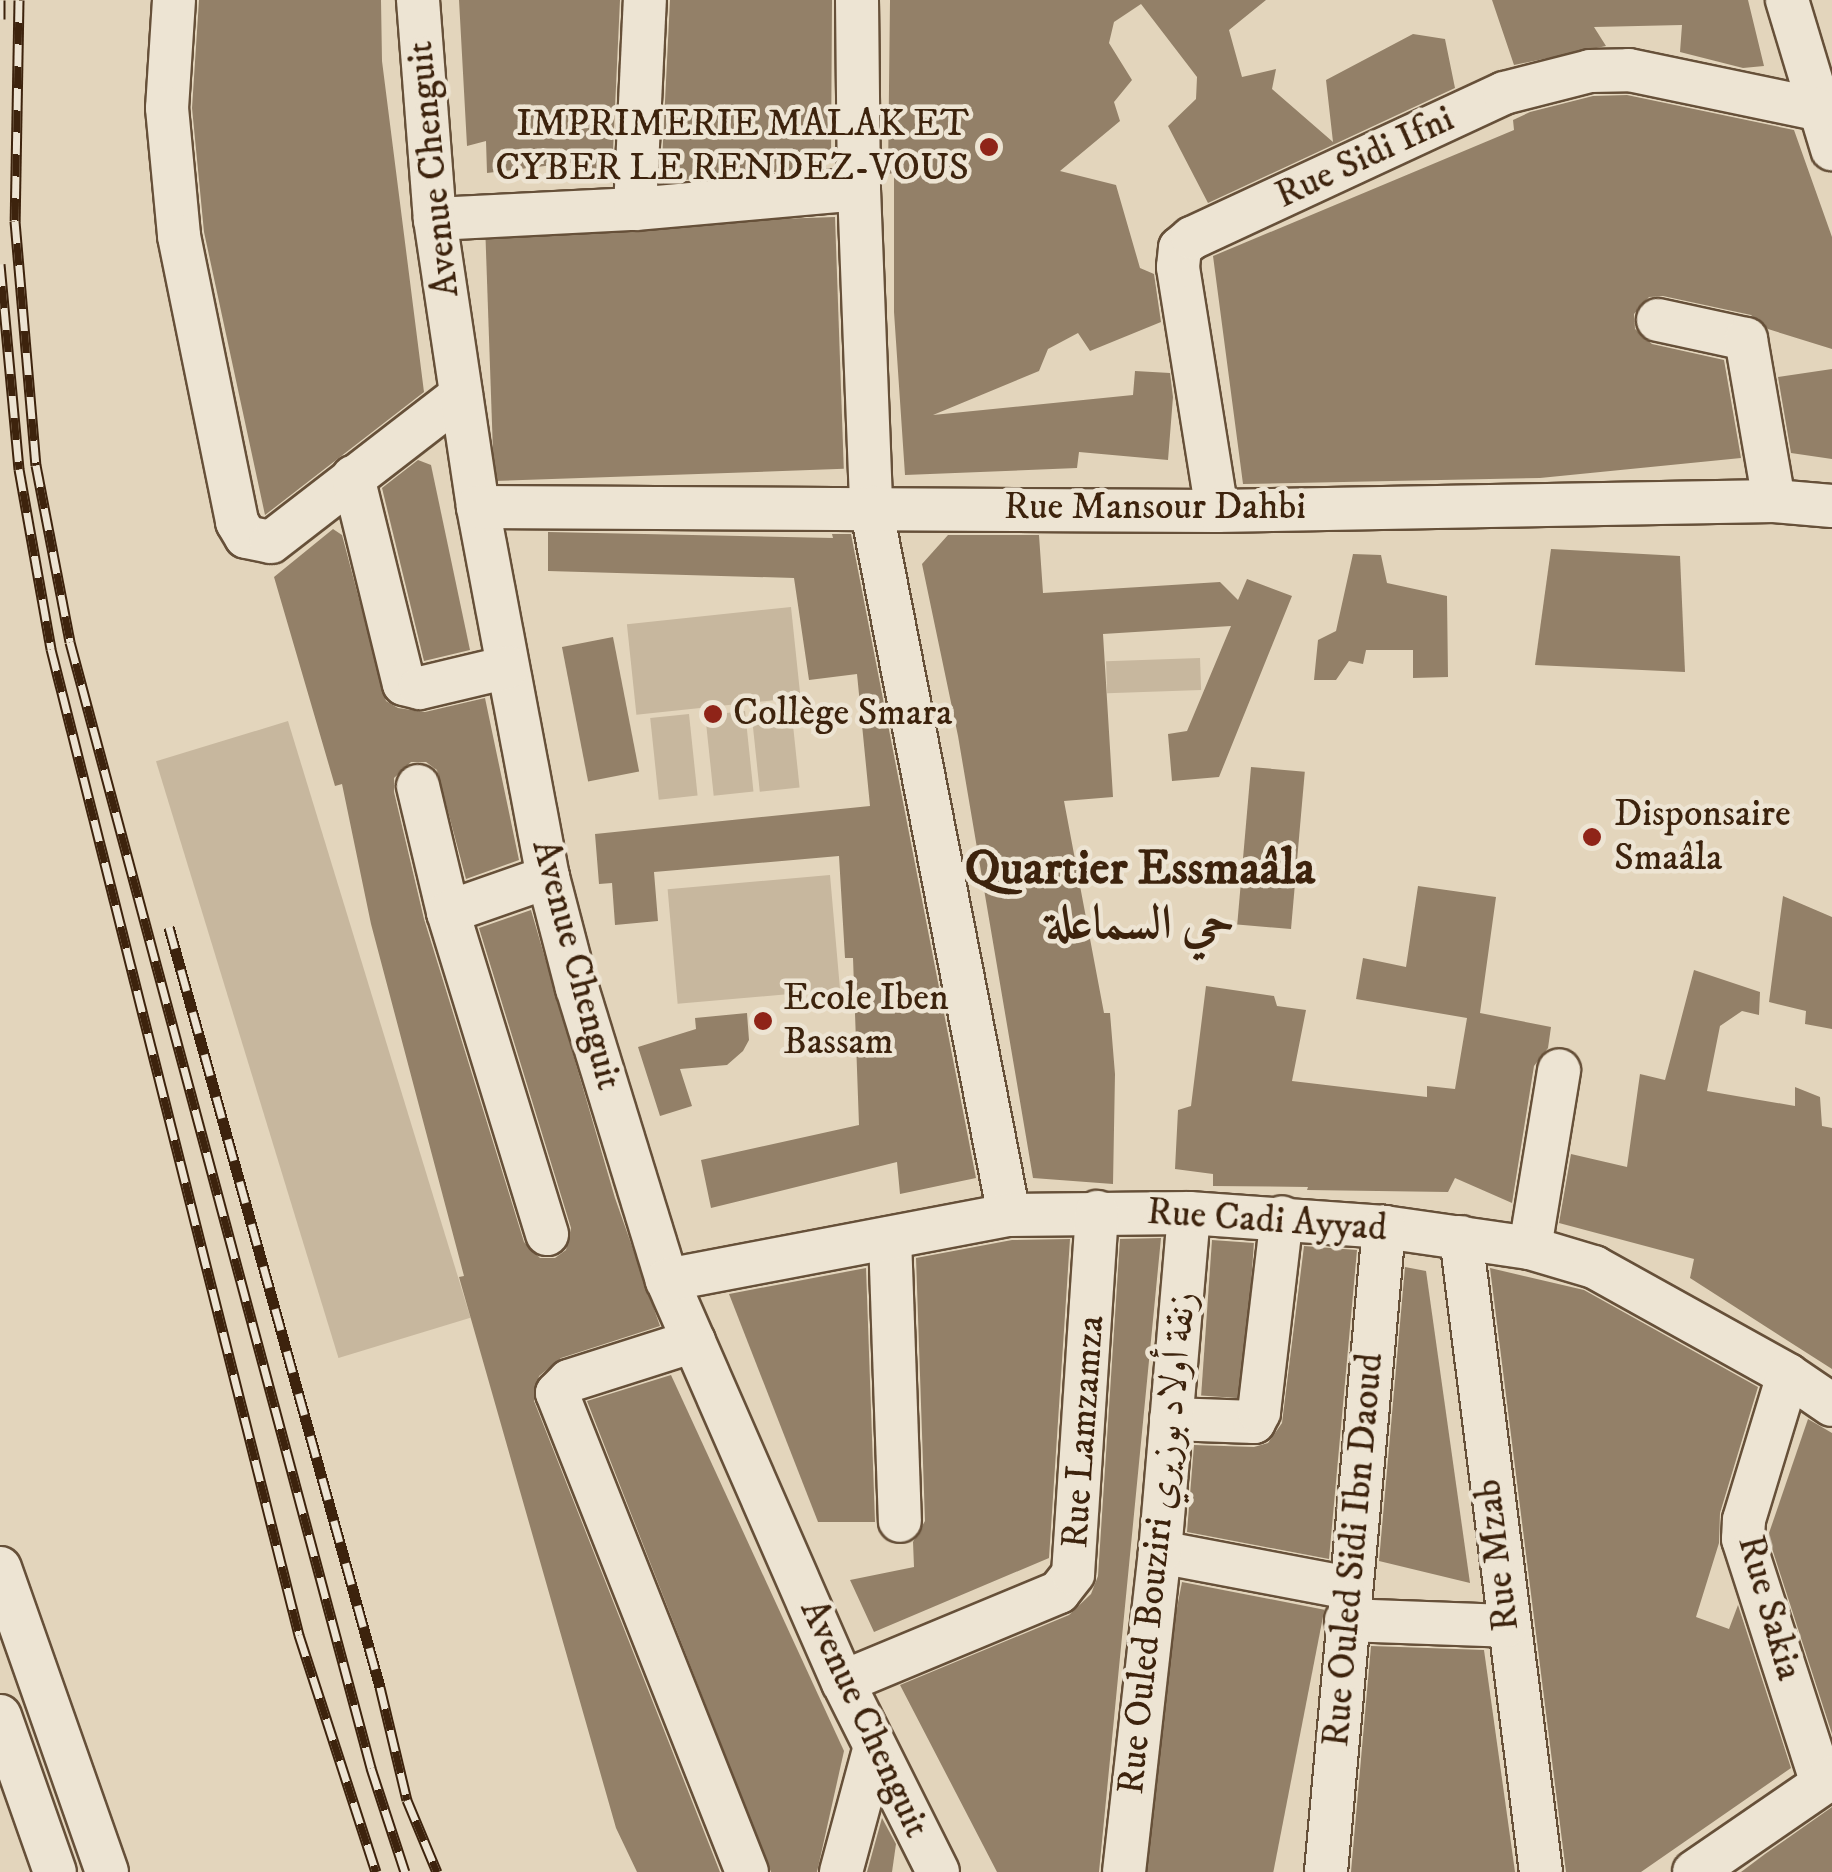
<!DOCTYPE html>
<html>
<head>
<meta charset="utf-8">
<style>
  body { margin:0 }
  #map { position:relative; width:1832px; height:1872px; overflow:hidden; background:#e3d5bc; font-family:"IM FELL DW Pica",Amiri,serif }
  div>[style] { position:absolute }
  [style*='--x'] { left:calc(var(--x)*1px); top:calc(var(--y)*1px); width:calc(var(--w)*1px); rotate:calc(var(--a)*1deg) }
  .green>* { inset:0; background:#c7b79e; transform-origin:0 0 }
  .building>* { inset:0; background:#938068; transform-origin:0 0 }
  .roads { filter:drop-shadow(2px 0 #665039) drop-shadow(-2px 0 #665039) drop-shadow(0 2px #665039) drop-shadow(0 -2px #665039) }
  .minor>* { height:42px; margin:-21px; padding:0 21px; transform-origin:21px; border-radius:21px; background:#ede4d3 }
  .rail>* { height:11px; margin-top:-5.5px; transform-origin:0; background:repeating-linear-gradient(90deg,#ede4d3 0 22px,#3d230d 0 44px); box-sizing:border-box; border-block:2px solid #3d230d }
  .dots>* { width:28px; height:28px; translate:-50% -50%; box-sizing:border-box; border:5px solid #ede4d3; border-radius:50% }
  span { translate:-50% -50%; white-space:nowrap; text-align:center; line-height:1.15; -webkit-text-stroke:9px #ede4d3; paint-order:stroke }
  .poi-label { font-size:38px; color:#3d230d }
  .right { translate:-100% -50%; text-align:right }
  .left { translate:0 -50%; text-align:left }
  .street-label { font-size:38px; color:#3d230d }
  .district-label { font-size:48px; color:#3d230d; font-weight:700 }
</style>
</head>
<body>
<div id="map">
  <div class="green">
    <i style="left:791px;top:607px;width:91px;height:165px;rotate:84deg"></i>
    <i style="left:1200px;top:658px;width:32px;height:94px;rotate:88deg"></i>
    <i style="left:791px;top:706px;width:82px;height:40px;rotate:84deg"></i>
    <i style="left:745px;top:711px;width:81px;height:40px;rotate:84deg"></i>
    <i style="left:689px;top:714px;width:82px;height:39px;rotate:84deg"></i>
    <i style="left:288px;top:721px;width:624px;height:138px;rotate:73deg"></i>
    <i style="left:830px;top:875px;width:115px;height:163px;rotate:85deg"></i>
  </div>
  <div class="building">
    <i style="clip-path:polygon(199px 0,381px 0,382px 61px,424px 392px,265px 515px,204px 232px,192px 108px)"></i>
    <i style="clip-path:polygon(459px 0,620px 0,612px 172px,587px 174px,586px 161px,487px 173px,486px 141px,467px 146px)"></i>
    <i style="clip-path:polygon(670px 0,832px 0,831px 162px,806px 163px,807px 169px,661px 182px)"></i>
    <i style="clip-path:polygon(890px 0,1266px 0,1229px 30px,1242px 77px,1276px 69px,1272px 89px,1333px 142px,1326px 80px,1413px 34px,1445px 39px,1455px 88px,1208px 203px,1168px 126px,1196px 99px,1197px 77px,1141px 4px,1114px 22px,1109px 43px,1132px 80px,1114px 102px,1120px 121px,1060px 171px,1116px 185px,1140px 268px,1154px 274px,1161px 322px,1090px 351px,1078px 333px,1048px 349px,1039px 371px,933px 415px,1133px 395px,1135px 371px,1170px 373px,1173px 397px,1168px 460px,1079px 452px,1077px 468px,905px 475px,894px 312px,894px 173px,888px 174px)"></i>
    <i style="clip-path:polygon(1492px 0,1748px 0,1764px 66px,1743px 68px,1680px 52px,1682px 25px,1594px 27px,1606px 46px,1514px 65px)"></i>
    <i style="clip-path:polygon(1627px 95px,1794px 130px,1832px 237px,1832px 349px,1768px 329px,1751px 315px,1663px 296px,1649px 297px,1634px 314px,1635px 329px,1652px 344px,1724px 360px,1741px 458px,1540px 478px,1243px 484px,1213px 256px,1514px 130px,1513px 120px,1530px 112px,1593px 96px)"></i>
    <i style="left:835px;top:217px;width:252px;height:350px;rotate:88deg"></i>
    <i style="clip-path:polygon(1832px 369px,1832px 459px,1791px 453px,1778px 377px)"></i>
    <i style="clip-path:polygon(418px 460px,431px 465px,470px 650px,424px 661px,382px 488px)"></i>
    <i style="clip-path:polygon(333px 529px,342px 535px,386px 701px,398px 708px,425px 712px,485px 698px,519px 860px,466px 879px,437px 770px,426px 762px,411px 762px,394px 778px,394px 792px,424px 919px,524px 1242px,540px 1258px,555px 1258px,566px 1250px,571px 1228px,479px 928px,531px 910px,615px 1198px,660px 1326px,561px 1358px,539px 1376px,534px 1401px,720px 1872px,637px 1872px,616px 1828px,459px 1277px,464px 1276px,371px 924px,342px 784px,335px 786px,274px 577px)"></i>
    <i style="clip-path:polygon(548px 532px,833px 538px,832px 534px,851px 534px,976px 1178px,900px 1194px,897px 1162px,711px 1208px,701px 1160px,859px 1125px,853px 958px,845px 958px,839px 856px,654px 872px,658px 921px,615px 925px,612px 883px,599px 884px,595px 834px,870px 806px,857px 674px,809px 680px,794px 578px,548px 571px)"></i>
    <i style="clip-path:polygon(948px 535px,1039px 535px,1043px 593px,1220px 582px,1238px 600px,1247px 579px,1292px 596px,1219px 777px,1172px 781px,1168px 734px,1187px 731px,1231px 626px,1103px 634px,1113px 797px,1064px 801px,1104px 1013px,1110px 1013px,1115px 1074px,1113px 1184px,1033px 1178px,958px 736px,922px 564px)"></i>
    <i style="clip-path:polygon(1551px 549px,1680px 556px,1685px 672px,1535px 665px)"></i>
    <i style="clip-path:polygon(1353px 554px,1381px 555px,1387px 583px,1447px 596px,1448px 677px,1413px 678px,1413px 650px,1366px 650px,1363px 664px,1349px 661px,1336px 680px,1314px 680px,1318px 640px,1336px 631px)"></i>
    <i style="left:613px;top:637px;width:137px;height:52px;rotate:79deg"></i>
    <i style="left:1251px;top:767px;width:54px;height:158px;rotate:5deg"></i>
    <i style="clip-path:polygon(1418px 886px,1496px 897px,1480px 1013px,1551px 1027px,1548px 1048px,1534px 1066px,1512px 1203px,1455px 1178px,1448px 1192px,1307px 1190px,1308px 1187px,1213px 1186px,1213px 1174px,1175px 1169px,1178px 1110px,1191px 1106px,1206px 986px,1274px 996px,1277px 1006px,1306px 1010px,1292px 1081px,1427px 1097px,1427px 1086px,1455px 1089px,1467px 1018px,1356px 999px,1363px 958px,1406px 967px)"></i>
    <i style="clip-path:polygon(1783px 896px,1832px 917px,1832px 1029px,1805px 1024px,1806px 1011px,1769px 1002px)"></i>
    <i style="clip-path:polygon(1694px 970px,1760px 992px,1759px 1015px,1742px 1011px,1720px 1026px,1707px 1091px,1795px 1106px,1795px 1087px,1820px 1097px,1822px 1126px,1832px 1128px,1832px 1369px,1690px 1278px,1694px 1259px,1559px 1223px,1571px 1154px,1627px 1167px,1640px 1074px,1665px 1080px)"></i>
    <i style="clip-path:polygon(747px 1013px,749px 1040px,743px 1051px,727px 1065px,680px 1069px,692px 1106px,660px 1116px,638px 1047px,696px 1029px,695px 1018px)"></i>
    <i style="clip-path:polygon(1161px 1238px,1099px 1872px,997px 1872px,900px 1685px,1069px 1615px,1091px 1594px,1098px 1576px,1120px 1239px)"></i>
    <i style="clip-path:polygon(1070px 1239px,1049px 1558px,874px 1632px,850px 1580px,914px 1567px,913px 1542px,925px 1521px,916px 1258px,1012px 1240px)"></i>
    <i style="left:1212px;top:1240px;width:42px;height:156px;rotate:4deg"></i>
    <i style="clip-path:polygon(1304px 1246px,1357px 1250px,1329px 1559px,1187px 1532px,1194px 1445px,1254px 1447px,1268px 1443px,1282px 1423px)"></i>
    <i style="clip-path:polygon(1405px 1267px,1426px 1271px,1470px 1583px,1379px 1561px)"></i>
    <i style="clip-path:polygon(866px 1268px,875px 1522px,818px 1522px,729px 1294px)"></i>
    <i style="clip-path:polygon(1490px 1268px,1584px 1290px,1758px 1387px,1720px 1513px,1719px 1543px,1696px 1617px,1729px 1629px,1738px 1605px,1791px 1768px,1641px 1872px,1566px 1872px)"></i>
    <i style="clip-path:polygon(671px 1375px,844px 1751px,817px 1872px,771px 1872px,587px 1401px)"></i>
    <i style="clip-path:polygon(1808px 1419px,1832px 1433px,1832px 1734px,1768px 1536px)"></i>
    <i style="left:1182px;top:1582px;width:145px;height:292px;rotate:11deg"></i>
    <i style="clip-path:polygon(1371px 1646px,1484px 1650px,1515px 1872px,1351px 1872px)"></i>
    <i style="clip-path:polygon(1832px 1807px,1832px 1872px,1741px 1872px,1765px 1854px)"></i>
    <i style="clip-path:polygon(882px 1818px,896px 1844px,892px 1872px,867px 1872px)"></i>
  </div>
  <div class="roads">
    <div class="minor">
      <i style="--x:174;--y:0;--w:108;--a:93.7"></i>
      <i style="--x:167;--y:108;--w:129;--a:84.6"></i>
      <i style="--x:179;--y:236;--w:292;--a:78.5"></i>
      <i style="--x:237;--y:522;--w:17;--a:59"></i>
      <i style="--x:246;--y:537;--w:25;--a:11"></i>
      <i style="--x:271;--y:542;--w:240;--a:-37.7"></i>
      <i style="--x:418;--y:0;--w:220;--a:85.6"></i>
      <i style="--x:435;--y:219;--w:291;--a:81.5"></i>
      <i style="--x:478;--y:507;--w:377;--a:79.3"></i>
      <i style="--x:548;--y:877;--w:115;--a:75.4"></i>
      <i style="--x:577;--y:988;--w:306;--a:72.9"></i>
      <i style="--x:667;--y:1280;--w:439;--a:66.4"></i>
      <i style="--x:843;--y:1682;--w:212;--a:63.4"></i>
      <i style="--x:857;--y:0;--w:189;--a:89.4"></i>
      <i style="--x:859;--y:189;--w:318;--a:87.8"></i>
      <i style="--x:871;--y:507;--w:721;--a:78.97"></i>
      <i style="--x:1787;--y:0;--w:156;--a:73.2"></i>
      <i style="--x:635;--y:209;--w:209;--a:-87.3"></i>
      <i style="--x:435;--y:219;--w:200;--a:-2.9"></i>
      <i style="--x:635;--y:209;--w:225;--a:-5.1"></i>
      <i style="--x:1658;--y:320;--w:90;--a:12.2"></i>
      <i style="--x:1746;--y:339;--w:164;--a:80.2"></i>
      <i style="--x:353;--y:477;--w:213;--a:76.2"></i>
      <i style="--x:404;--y:684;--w:16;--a:14"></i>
      <i style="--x:420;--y:688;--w:90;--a:-13.4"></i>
      <i style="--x:478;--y:507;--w:739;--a:0.31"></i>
      <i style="--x:1217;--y:511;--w:557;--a:-1.03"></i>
      <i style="--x:1774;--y:501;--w:58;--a:4.9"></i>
      <i style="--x:1217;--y:511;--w:247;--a:-99.1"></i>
      <i style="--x:1178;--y:267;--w:19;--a:-84"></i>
      <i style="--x:1180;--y:248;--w:16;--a:-40"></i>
      <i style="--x:1192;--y:238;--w:344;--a:-24.9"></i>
      <i style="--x:1504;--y:93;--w:89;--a:-14.3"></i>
      <i style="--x:1590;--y:71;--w:39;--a:-1"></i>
      <i style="--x:1629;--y:70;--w:191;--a:11.8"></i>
      <i style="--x:418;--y:786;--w:130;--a:76.6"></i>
      <i style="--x:448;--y:912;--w:337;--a:72.9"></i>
      <i style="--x:448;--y:912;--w:106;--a:-19.3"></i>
      <i style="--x:1461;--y:1237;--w:640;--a:82.82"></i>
      <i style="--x:890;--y:1238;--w:283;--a:88"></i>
      <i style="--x:1530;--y:1248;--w:180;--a:-80.7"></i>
      <i style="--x:667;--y:1280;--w:348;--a:-10.8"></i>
      <i style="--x:1009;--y:1215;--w:180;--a:-0.6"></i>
      <i style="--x:1189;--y:1213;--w:196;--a:4.1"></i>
      <i style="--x:1384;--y:1227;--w:148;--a:8.2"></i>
      <i style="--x:1530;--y:1248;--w:67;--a:16.5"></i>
      <i style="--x:1594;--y:1267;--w:222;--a:29.1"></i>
      <i style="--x:1788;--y:1375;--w:53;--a:34.3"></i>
      <i style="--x:694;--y:1341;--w:131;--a:162.3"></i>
      <i style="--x:569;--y:1381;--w:17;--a:135"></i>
      <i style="--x:557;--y:1393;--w:515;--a:68.36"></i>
      <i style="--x:1788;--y:1375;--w:152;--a:106.9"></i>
      <i style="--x:1744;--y:1520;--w:19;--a:93"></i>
      <i style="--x:1743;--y:1539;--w:257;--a:72.1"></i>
      <i style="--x:1171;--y:1419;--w:83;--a:2.1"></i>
      <i style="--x:1254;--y:1422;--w:11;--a:-63"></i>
      <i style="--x:1259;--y:1412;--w:196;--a:-83.3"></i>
      <i style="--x:1160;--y:1552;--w:191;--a:10.8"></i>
      <i style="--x:0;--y:1568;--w:322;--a:70.6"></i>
      <i style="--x:1346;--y:1620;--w:160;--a:2.1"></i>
      <i style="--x:843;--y:1682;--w:234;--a:-22.6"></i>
      <i style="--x:1059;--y:1592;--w:23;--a:-52"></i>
      <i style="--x:1073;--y:1574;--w:363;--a:-86.2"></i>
      <i style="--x:0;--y:1716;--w:165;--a:70.6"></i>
      <i style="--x:841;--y:1872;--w:126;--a:-74.9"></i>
      <i style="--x:1124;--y:1872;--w:322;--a:-83.6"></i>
      <i style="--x:1160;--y:1552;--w:340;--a:-85.1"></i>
      <i style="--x:1326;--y:1872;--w:648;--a:-84.86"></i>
      <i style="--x:1694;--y:1872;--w:168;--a:-34.5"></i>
    </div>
  </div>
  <div class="rail">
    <i style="--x:19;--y:0;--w:221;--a:91"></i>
    <i style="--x:15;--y:221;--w:245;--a:85.1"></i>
    <i style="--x:36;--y:465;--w:180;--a:79.1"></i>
    <i style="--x:70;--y:642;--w:1166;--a:75.03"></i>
    <i style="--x:371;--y:1768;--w:109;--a:71.9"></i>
    <i style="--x:0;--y:19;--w:19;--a:-90"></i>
    <i style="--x:0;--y:264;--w:206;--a:84.7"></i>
    <i style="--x:19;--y:469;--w:183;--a:79.9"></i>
    <i style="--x:51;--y:649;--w:1017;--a:75.88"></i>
    <i style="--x:299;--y:1635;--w:249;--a:72"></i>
    <i style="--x:169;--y:927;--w:789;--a:74.48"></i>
    <i style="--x:380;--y:1687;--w:116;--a:76.6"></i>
    <i style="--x:407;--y:1800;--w:78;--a:67.4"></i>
  </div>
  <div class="dots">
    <i style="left:989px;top:147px;background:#8f2418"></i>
    <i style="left:713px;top:714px;background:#8f2418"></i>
    <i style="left:1592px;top:837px;background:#8f2418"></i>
    <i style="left:763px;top:1021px;background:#8f2418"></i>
  </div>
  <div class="poi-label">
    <span class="right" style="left:969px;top:147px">IMPRIMERIE MALAK ET<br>CYBER LE RENDEZ-VOUS</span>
    <span class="left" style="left:733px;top:714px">Collège Smara</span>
    <span class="left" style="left:1614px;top:837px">Disponsaire<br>Smaâla</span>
    <span class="left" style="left:783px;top:1021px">Ecole Iben<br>Bassam</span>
  </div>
  <div class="street-label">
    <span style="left:1365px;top:158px;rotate:-25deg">Rue Sidi Ifni</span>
    <span style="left:434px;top:169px;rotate:-96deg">Avenue Chenguit</span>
    <span style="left:1155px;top:508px">Rue Mansour Dahbi</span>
    <span style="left:576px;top:965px;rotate:75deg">Avenue Chenguit</span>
    <span style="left:1267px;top:1221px;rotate:4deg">Rue Cadi Ayyad</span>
    <span style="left:1084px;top:1432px;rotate:-86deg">Rue Lamzamza</span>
    <span style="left:1158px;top:1543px;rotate:-84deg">Rue Ouled Bouziri زنقة أولاد بوزيري</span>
    <span style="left:1354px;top:1550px;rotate:-85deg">Rue Ouled Sidi Ibn Daoud</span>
    <span style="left:1498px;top:1555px;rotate:-97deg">Rue Mzab</span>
    <span style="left:1769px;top:1608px;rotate:74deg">Rue Sakia</span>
    <span style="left:864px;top:1719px;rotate:65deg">Avenue Chenguit</span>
  </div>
  <div class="district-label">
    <span style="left:1140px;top:897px">Quartier Essmaâla<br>حي السماعلة</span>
  </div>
</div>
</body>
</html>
